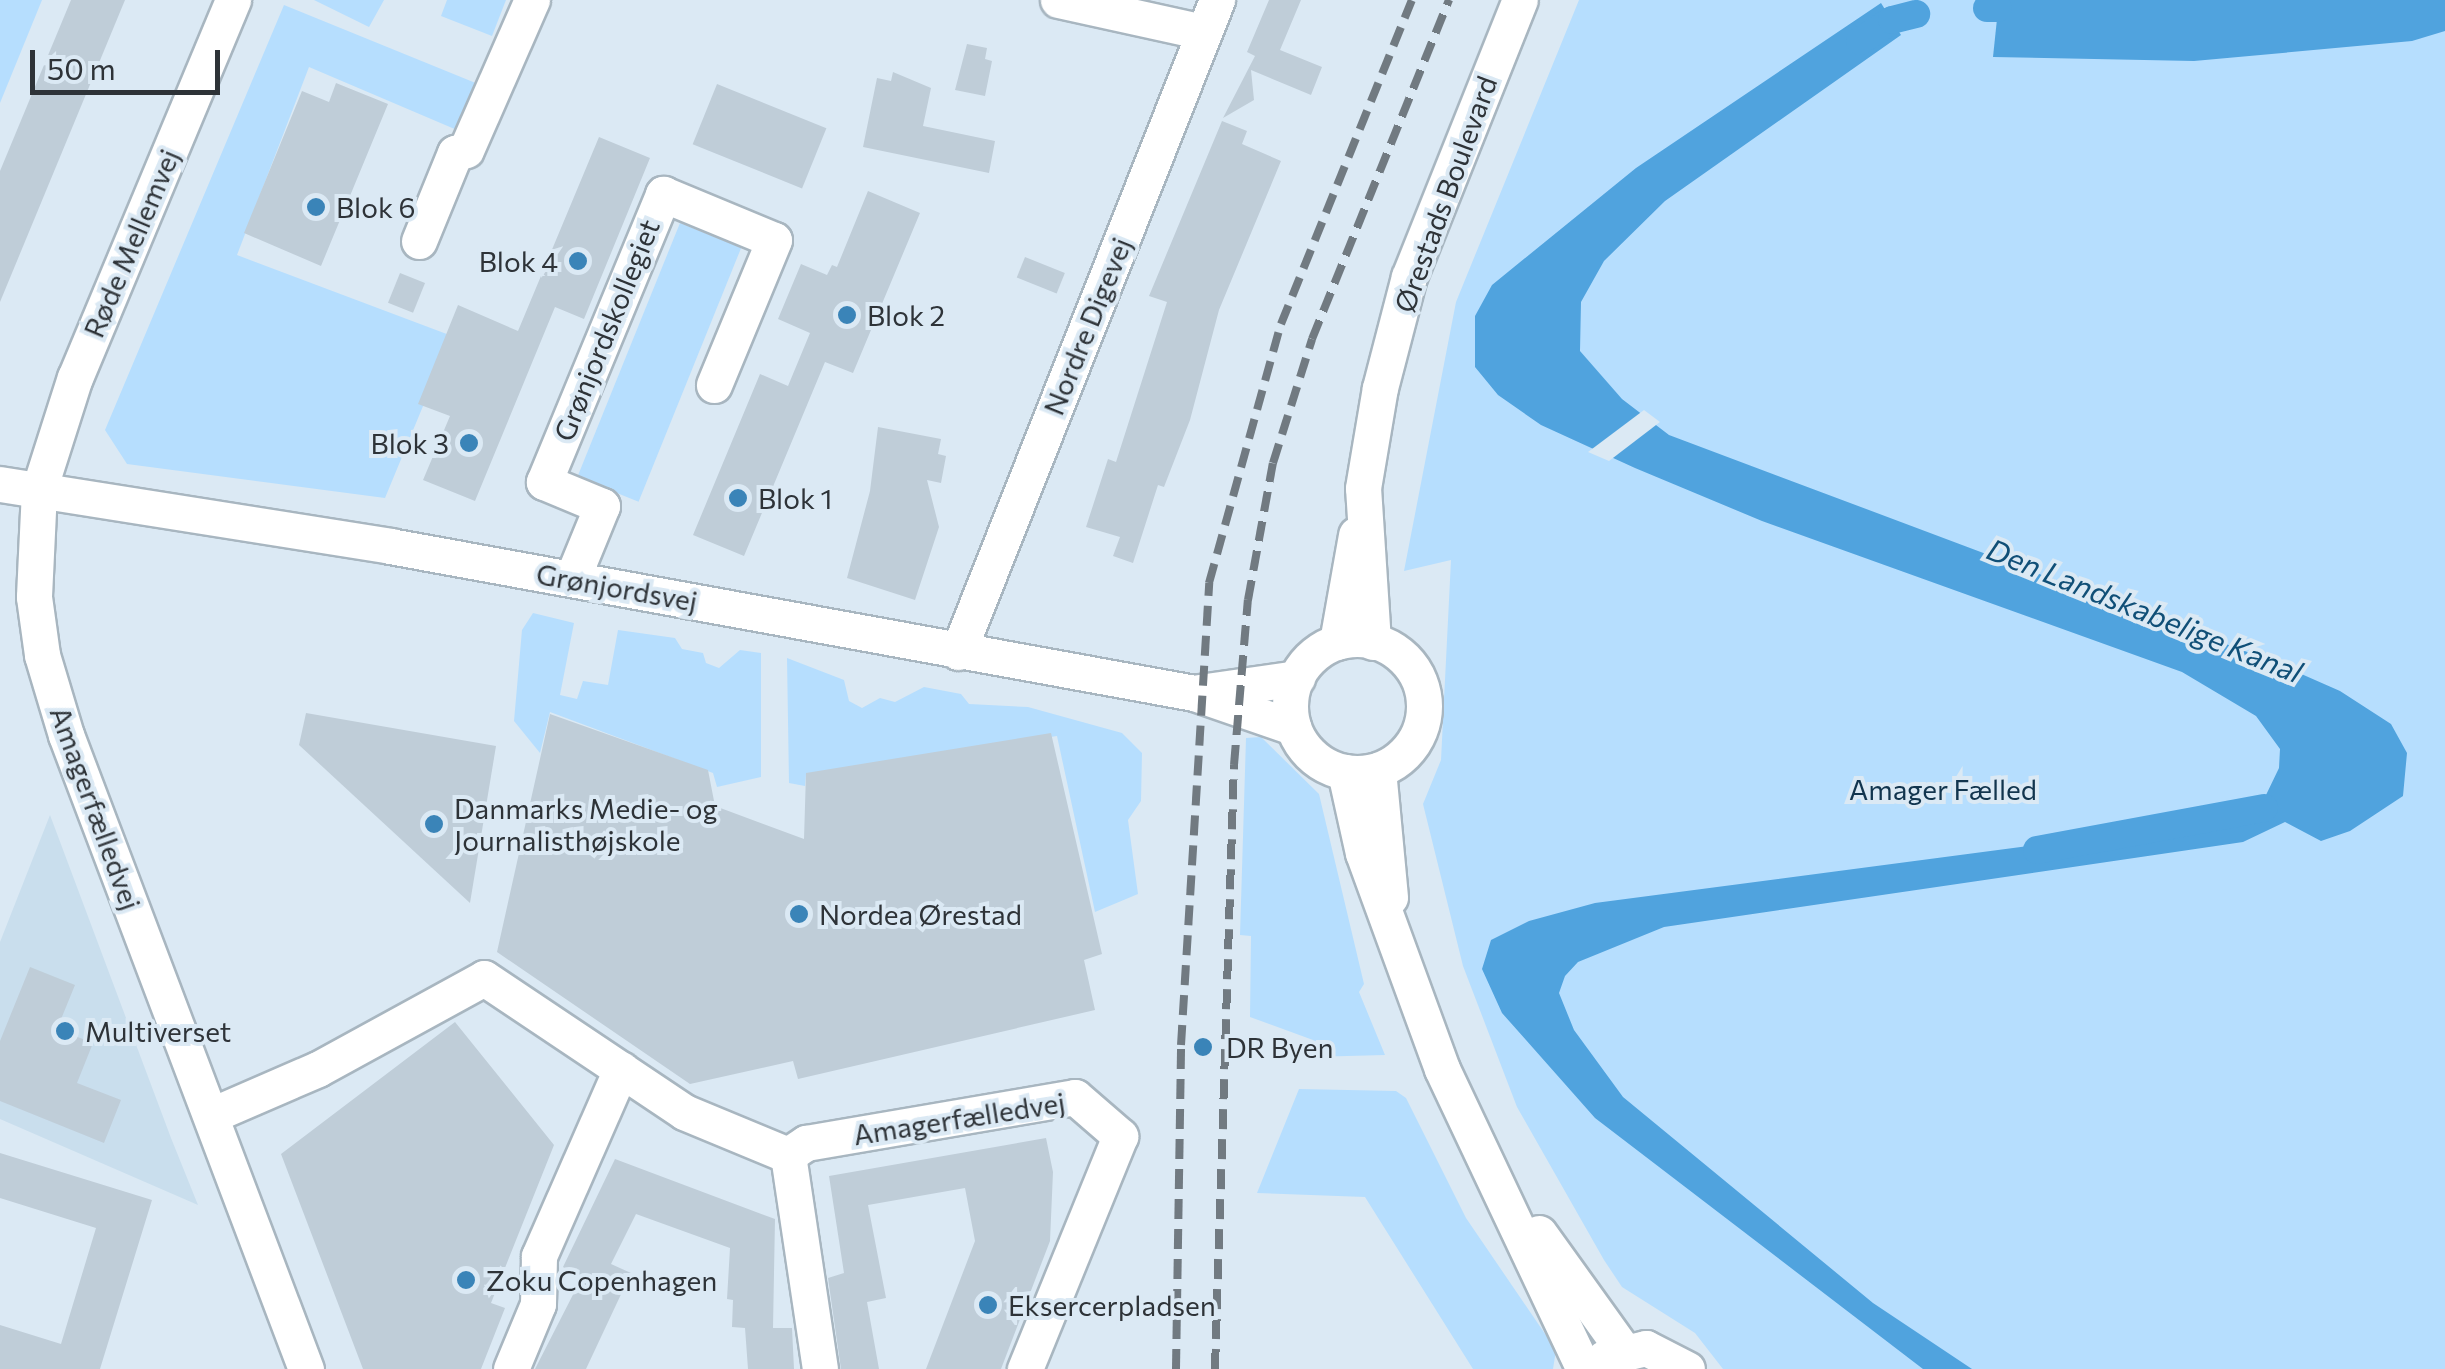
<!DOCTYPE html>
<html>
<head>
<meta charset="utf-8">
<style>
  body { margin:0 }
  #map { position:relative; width:2445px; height:1369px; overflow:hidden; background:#dbe9f4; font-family:Commissioner,sans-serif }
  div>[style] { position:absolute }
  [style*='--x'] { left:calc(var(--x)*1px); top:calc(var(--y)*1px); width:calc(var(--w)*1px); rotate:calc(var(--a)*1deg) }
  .built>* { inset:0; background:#c9deed }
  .green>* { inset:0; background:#b6defe; transform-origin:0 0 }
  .water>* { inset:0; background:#50a3de }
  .pier>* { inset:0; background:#dbe9f4 }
  .canal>* { height:28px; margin:-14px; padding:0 14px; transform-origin:14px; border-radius:14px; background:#50a3de }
  .building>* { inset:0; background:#bfcdd8; transform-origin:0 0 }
  .roads { filter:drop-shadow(2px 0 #a8b6c0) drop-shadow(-2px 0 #a8b6c0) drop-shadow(0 2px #a8b6c0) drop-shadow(0 -2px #a8b6c0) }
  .minor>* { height:35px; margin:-17.5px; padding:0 17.5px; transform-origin:17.5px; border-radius:17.5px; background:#fff }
  .minor>.ring { margin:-17.5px; padding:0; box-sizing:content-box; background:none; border:35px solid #fff; border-radius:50% }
  .rail>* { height:8px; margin-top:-4px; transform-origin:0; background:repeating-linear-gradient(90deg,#717a81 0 20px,transparent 0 30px) }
  .dots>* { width:28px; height:28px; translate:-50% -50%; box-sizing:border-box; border:5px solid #dbe9f4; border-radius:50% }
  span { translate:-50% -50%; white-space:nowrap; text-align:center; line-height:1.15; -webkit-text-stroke:8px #dbe9f4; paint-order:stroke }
  .street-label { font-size:28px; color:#2e3338 }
  .poi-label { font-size:28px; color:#2e3338 }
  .left { translate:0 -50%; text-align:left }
  .right { translate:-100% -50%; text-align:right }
  .park-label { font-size:28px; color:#12354e }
  .water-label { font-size:30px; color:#104f77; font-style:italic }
  .scale { position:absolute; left:30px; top:50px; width:190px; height:45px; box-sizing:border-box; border:5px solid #2e3338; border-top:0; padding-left:12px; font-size:30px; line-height:35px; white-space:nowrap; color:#2e3338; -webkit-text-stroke:8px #dbe9f4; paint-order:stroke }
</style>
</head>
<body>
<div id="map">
  <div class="built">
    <i style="clip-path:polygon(50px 815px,171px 1138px,198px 1205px,0 1119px,0 942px)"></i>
  </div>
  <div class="green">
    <i style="clip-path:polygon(0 0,42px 0,0 103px)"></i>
    <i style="clip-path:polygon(314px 0,384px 0,369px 27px)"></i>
    <i style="clip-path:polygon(447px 0,506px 0,492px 36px,441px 16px)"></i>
    <i style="clip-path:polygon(1579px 0,2445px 0,2445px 1369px,1723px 1369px,1695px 1333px,1622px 1287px,1604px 1260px,1517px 1107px,1463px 966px,1423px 804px,1441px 760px,1451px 560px,1404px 571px,1456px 302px)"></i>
    <i style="clip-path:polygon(284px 5px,483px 86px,464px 133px,309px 67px,237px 255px,452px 336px,385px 498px,127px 464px,105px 430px)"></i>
    <i style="left:680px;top:223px;width:66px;height:274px;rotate:22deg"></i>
    <i style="clip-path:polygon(533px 613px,574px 623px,560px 695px,577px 699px,583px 681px,608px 685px,618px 630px,675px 638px,682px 649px,703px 653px,706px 663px,719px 668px,740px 650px,761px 653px,761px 777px,717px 787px,713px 773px,550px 712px,540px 753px,514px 721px,522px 630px)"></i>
    <i style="clip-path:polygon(787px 658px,844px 680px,849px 701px,862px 708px,880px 698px,895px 702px,924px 687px,961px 694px,969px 704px,1028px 707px,1122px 733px,1142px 753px,1141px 801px,1128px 820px,1138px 894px,1095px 912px,1057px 736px,806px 775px,805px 786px,789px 783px)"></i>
    <i style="clip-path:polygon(1261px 737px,1319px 794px,1364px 984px,1359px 992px,1385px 1055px,1309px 1057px,1313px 1040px,1250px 1017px,1251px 936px,1240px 935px,1246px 738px)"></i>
    <i style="clip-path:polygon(1299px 1089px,1396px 1091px,1406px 1098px,1466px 1218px,1556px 1350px,1553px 1369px,1473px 1369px,1365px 1197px,1257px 1193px)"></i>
  </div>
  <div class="water">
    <i style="clip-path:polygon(1999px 0,2445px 0,2445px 31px,2412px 41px,2194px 61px,1993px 57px)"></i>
    <i style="clip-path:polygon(1881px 3px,1901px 35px,1665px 201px,1604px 261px,1581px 302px,1580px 351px,1622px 399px,1669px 435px,2274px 662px,2340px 691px,2391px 724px,2407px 753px,2403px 796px,2350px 831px,2321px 841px,2285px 822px,2243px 842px,1664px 927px,1578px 962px,1565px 976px,1559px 993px,1574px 1030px,1623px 1097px,1873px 1303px,1972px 1369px,1923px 1369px,1595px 1118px,1502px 1013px,1482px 969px,1491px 940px,1529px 921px,1595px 903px,2218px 821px,2266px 795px,2279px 768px,2280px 749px,2256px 716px,2182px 672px,1762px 521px,1635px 468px,1541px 425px,1498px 395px,1475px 367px,1475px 316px,1492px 285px,1636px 168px)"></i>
  </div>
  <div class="pier">
    <i style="clip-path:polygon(1644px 410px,1660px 422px,1609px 461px,1588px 452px)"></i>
  </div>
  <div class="canal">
    <i style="--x:1987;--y:8;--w:11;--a:0"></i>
    <i style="--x:1860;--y:41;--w:38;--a:-33"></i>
    <i style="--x:1892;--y:20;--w:25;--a:-14"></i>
    <i style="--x:2037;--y:850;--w:231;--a:-10.5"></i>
  </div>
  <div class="building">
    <i style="clip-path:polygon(71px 0,125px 0,0 302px,0 171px)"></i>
    <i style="clip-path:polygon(1269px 0,1301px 0,1280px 50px,1322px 67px,1311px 95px,1251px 70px,1254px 100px,1223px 118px,1255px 56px,1247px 52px)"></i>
    <i style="clip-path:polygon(967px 44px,987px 48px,985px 59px,992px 61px,985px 96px,955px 90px)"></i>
    <i style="clip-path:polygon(893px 72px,931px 88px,923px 126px,995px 141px,989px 173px,863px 147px,877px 78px,891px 81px)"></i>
    <i style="clip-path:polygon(336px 83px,388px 104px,321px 266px,244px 233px,302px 91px,329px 102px)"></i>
    <i style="left:717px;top:84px;width:118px;height:65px;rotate:22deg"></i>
    <i style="clip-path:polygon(1222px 121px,1247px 131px,1242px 144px,1281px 161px,1219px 310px,1190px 420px,1164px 487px,1158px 485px,1133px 563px,1113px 556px,1120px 537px,1086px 527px,1108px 459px,1116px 462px,1167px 302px,1149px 296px)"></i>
    <i style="clip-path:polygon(599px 137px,650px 158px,584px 319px,555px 307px,475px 501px,423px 480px,450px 416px,418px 404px,458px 305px,518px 331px)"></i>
    <i style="clip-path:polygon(868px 191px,920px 213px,853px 373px,825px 362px,744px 556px,693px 535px,760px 374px,788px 386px,810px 333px,778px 319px,801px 264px,827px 275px,832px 265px,837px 267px)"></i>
    <i style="left:1025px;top:257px;width:43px;height:22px;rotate:22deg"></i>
    <i style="left:400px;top:273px;width:27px;height:32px;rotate:22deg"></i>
    <i style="clip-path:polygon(878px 427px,941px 439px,938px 454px,946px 456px,941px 483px,927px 480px,939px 527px,915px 600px,847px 578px,870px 491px)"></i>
    <i style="clip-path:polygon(306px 713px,496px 746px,470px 903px,299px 745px)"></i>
    <i style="clip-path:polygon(550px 714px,708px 770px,715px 806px,804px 839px,806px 773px,1051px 733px,1102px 954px,1084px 960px,1095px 1010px,798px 1079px,793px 1061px,690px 1084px,497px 952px)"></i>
    <i style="clip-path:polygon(30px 967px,75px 985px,57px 1029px,93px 1043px,77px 1083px,121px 1100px,104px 1143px,0 1101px,0 1041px)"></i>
    <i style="clip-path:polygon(455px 1022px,554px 1145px,491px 1303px,505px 1308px,481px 1369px,363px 1369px,281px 1154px)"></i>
    <i style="clip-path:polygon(1046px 1138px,1053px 1172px,1050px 1241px,1001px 1369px,926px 1369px,975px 1241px,965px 1188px,868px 1205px,886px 1298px,867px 1302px,879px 1369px,841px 1369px,828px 1278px,844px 1273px,829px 1176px)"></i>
    <i style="clip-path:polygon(0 1153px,152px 1200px,100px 1369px,0 1369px,0 1325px,61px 1344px,96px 1228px,0 1198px)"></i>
    <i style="clip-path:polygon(615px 1159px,775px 1219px,773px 1328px,792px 1328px,794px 1369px,748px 1369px,745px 1328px,732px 1327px,733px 1300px,727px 1299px,730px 1248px,636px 1214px,611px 1264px,631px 1273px,586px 1369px,535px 1369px,581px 1279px,563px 1267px)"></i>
  </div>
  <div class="roads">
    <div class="minor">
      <i style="--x:233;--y:0;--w:409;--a:112.7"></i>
      <i style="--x:75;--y:377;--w:119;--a:107.7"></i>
      <i style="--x:39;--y:490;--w:107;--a:92.7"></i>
      <i style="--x:34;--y:597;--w:59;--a:82.1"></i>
      <i style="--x:42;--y:655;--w:84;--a:73.3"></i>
      <i style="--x:66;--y:735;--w:678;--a:69.27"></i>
      <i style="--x:1058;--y:0;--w:149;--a:12.4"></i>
      <i style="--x:419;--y:241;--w:95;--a:-67.8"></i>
      <i style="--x:455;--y:153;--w:11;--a:-15"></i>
      <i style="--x:466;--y:150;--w:164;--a:-66.3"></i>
      <i style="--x:0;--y:484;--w:395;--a:9"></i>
      <i style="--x:390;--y:546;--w:817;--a:10.36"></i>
      <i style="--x:1194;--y:693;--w:105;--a:19"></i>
      <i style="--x:572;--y:579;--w:79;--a:-67.7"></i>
      <i style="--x:602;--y:506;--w:63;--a:-157.5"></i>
      <i style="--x:544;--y:482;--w:312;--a:-67.5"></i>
      <i style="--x:663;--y:194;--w:120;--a:22.5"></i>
      <i style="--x:774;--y:240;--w:157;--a:112.5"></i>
      <i class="ring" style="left:1290px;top:639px;width:99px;height:99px"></i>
      <i style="--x:1337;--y:642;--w:109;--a:-79.9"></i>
      <i style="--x:1373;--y:642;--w:154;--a:-93.7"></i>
      <i style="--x:1363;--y:488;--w:101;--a:-80.4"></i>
      <i style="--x:1380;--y:388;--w:115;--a:-75.4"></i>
      <i style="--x:1409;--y:277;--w:298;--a:-68.2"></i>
      <i style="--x:958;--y:652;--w:702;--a:-68.34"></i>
      <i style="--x:1199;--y:692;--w:99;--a:-8.1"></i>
      <i style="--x:1378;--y:770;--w:128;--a:84.6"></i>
      <i style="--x:1345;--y:772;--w:83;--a:77.5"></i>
      <i style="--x:1363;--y:853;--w:230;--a:69.9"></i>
      <i style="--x:1442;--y:1069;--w:332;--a:64.7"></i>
      <i style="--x:214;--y:1114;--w:113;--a:-23.4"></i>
      <i style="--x:318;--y:1069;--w:189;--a:-28.7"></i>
      <i style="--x:484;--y:978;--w:241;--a:33.8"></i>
      <i style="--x:684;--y:1112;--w:113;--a:22.5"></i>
      <i style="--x:788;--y:1155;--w:22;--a:-34"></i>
      <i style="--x:806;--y:1143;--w:273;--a:-9.7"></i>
      <i style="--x:1075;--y:1097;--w:60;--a:40.9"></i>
      <i style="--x:1120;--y:1136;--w:252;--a:112.2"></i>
      <i style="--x:788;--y:1155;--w:216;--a:81.5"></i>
      <i style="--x:1539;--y:1233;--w:144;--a:54.3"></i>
      <i style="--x:1604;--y:1358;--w:43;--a:-13.4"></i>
      <i style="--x:1646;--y:1348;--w:46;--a:27.1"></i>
      <i style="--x:511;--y:1369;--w:70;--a:-67.4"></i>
      <i style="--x:538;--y:1304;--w:48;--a:-88.8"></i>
      <i style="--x:539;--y:1256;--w:204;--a:-66.3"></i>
    </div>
  </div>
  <div class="rail">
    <i style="--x:1176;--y:1369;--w:324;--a:-89.1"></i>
    <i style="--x:1181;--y:1045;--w:463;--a:-86.5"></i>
    <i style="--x:1209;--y:583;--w:269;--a:-74.5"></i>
    <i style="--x:1281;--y:324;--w:349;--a:-68"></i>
    <i style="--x:1215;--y:1369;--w:604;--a:-88.2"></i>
    <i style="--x:1234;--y:765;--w:166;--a:-85.2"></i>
    <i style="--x:1248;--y:600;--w:139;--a:-79.7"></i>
    <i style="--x:1273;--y:463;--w:130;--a:-72.5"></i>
    <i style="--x:1312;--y:339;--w:366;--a:-68"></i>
  </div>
  <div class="dots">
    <i style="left:316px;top:207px;background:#3a84b8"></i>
    <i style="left:578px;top:261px;background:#3a84b8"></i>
    <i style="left:847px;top:315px;background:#3a84b8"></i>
    <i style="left:469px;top:443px;background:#3a84b8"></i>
    <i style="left:738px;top:498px;background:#3a84b8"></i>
    <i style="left:434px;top:824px;background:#3a84b8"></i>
    <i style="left:799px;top:914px;background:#3a84b8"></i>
    <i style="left:65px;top:1031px;background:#3a84b8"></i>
    <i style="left:1203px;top:1047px;background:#3a84b8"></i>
    <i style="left:466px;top:1280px;background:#3a84b8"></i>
    <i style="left:988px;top:1305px;background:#3a84b8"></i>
  </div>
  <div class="street-label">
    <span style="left:1445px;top:194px;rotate:-70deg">Ørestads Boulevard</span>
    <span style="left:131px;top:243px;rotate:-67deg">Røde Mellemvej</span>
    <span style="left:1087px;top:326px;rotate:-68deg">Nordre Digevej</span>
    <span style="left:606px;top:330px;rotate:-68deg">Grønjordskollegiet</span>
    <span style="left:617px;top:587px;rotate:10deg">Grønjordsvej</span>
    <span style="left:96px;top:808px;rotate:70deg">Amagerfælledvej</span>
    <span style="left:959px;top:1118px;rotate:-9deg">Amagerfælledvej</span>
  </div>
  <div class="poi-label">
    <span class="left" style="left:336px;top:207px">Blok 6</span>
    <span class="right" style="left:558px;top:261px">Blok 4</span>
    <span class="left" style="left:867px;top:315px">Blok 2</span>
    <span class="right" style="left:449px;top:443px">Blok 3</span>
    <span class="left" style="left:758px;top:498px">Blok 1</span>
    <span class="left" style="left:454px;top:824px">Danmarks Medie- og<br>Journalisthøjskole</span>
    <span class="left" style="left:819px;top:914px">Nordea Ørestad</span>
    <span class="left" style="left:85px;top:1031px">Multiverset</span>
    <span class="left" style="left:1226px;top:1047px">DR Byen</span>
    <span class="left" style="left:486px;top:1280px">Zoku Copenhagen</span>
    <span class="left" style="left:1008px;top:1305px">Eksercerpladsen</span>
  </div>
  <div class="park-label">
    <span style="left:1943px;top:789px">Amager Fælled</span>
  </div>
  <div class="water-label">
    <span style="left:2145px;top:610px;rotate:22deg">Den Landskabelige Kanal</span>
  </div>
  <div class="scale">50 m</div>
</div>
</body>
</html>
